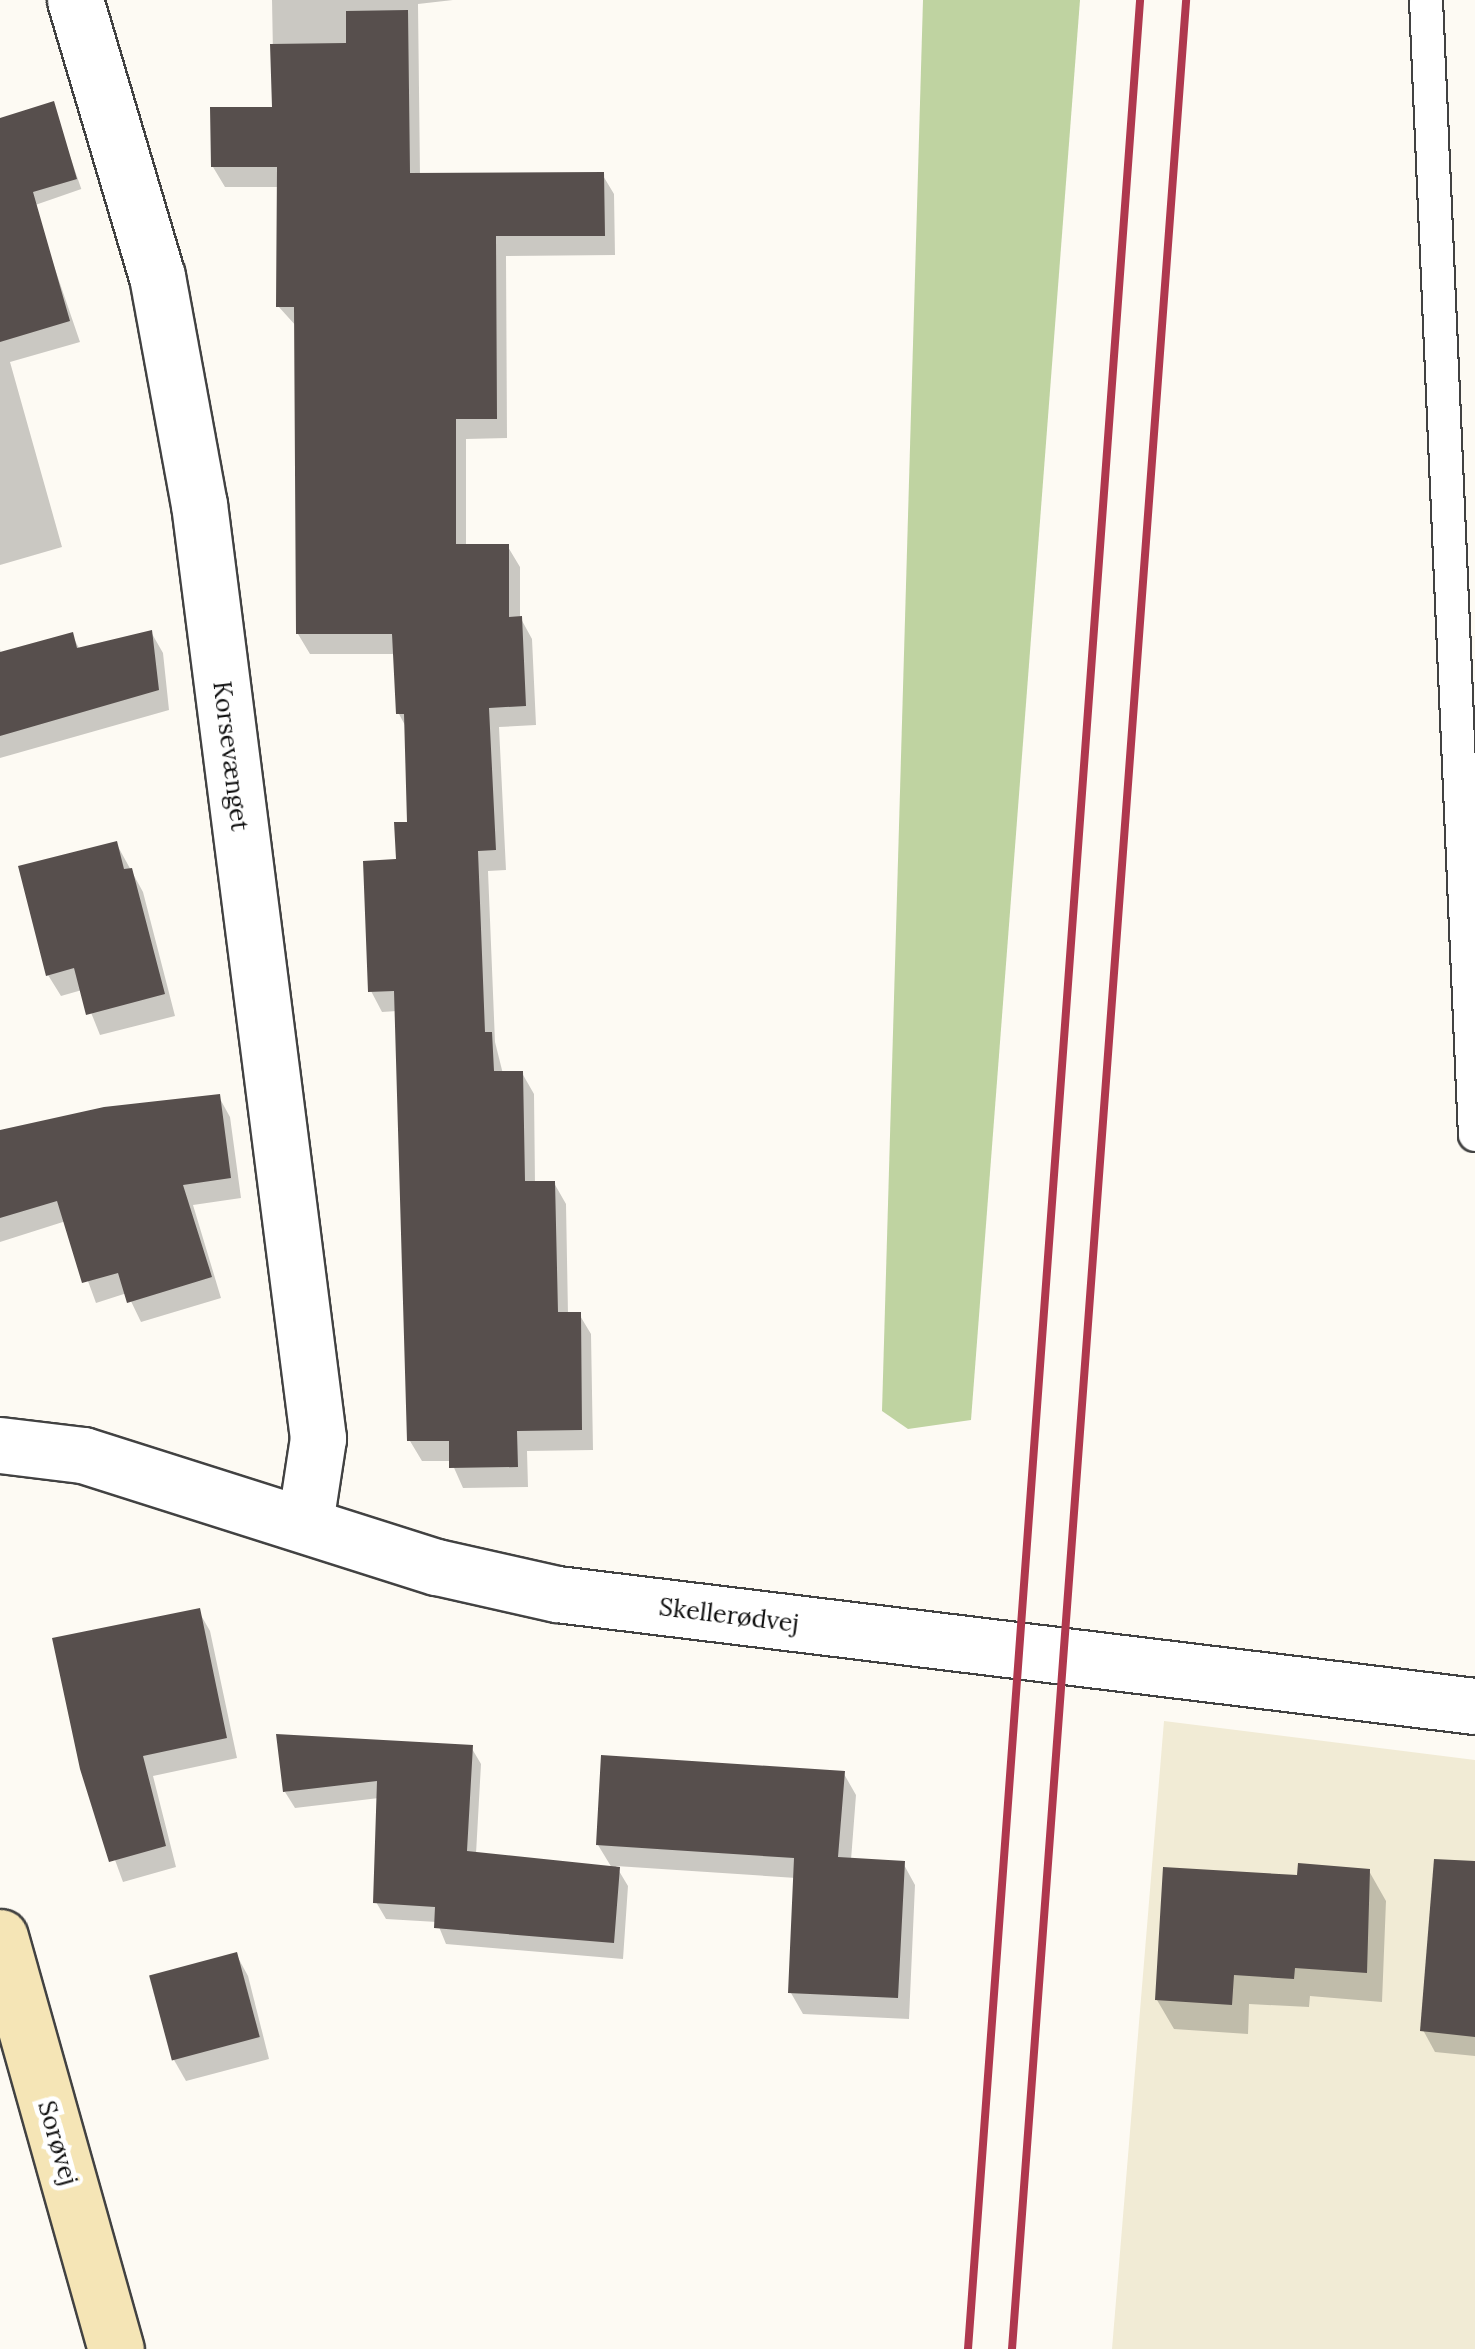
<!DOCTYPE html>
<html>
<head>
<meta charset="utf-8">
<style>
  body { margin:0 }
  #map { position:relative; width:1475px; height:2349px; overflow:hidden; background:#fdfaf3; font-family:Lora,serif }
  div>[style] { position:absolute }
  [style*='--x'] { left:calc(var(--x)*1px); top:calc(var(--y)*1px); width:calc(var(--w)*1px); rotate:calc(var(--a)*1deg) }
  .farmland>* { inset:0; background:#f1ebd5 }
  .forest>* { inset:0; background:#bfd3a1 }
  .shadow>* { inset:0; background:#0003; transform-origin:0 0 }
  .building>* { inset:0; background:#574f4d; transform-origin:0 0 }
  .roads { filter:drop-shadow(2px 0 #424242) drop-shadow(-2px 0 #424242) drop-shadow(0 2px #424242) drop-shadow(0 -2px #424242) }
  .lane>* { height:32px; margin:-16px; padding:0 16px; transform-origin:16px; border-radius:16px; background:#fff }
  .street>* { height:55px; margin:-27.5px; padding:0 27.5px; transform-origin:27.5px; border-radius:27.5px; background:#fff }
  .secondary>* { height:55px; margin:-27.5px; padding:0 27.5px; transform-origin:27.5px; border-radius:27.5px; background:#f5e5b6 }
  .rail>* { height:8px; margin:-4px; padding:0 4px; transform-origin:4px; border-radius:4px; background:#af384e }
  span { translate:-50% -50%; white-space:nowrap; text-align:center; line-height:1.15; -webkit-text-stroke:10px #fff; paint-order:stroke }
  .street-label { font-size:25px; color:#0f0f0f }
</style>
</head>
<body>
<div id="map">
  <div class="farmland">
    <i style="clip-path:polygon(1164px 1721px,1475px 1760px,1475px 2349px,1112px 2349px)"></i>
  </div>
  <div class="forest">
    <i style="clip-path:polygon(923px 0,1080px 0,971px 1420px,908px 1429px,882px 1411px)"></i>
  </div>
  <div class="shadow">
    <i style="clip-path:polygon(272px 0,453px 0,418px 4px,420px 175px,602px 174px,614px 194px,615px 255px,506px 256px,507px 438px,466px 439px,466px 547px,508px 547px,520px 567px,520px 617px,532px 639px,536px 725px,499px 727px,506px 870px,488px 871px,495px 1042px,503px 1074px,522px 1073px,534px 1094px,535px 1184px,554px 1183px,566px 1204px,568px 1314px,579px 1314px,591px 1334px,593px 1450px,527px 1451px,528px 1487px,463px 1488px,451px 1461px,422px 1461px,410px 1441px,397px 1011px,382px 1012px,371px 991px,410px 824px,407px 729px,399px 714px,395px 654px,310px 654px,298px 634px,297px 327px,278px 306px,279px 187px,225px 187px,213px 167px,274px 109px)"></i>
    <i style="left:52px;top:104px;width:90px;height:54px;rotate:71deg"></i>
    <i style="clip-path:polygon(40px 225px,80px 342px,10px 362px,62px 547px,0 565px,0 236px)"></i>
    <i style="clip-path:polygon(151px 632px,163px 653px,169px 710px,0 758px,0 649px,1px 654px,72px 635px,80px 650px)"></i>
    <i style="clip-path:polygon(116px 843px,143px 892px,175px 1016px,100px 1035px,82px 990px,61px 996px,48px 975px)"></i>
    <i style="clip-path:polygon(219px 1097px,230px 1117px,241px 1198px,193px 1205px,221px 1298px,141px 1322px,127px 1293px,96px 1303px,66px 1221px,0 1242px,0 1132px)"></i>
    <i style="clip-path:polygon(198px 1610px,210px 1631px,237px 1758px,153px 1776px,176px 1867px,123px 1882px,82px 1769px)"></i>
    <i style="clip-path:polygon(471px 1747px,481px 1764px,476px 1854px,612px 1868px,598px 1845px,844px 1774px,856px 1795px,851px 1860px,903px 1863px,915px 1885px,909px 2019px,803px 2014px,791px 1993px,796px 1878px,616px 1866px,628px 1886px,623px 1959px,446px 1944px,437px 1922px,386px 1919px,376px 1902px,379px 1798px,295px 1808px,285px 1792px)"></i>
    <i style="clip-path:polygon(1369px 1871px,1386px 1901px,1382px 2002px,1310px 1996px,1309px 2007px,1249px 2004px,1248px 2034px,1174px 2029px,1157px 2000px,1300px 1877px)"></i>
    <i style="clip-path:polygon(1475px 1952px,1475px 2056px,1435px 2052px,1423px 2030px)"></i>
    <i style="clip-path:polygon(236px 1954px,248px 1976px,269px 2059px,186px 2081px,174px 2060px)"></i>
  </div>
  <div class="building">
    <i style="clip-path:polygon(408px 10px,410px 173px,604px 172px,605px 236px,496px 236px,497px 419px,456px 419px,456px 544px,509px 544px,509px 617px,522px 616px,526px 706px,489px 708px,496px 850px,478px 851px,485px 1032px,492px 1032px,494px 1071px,523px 1071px,525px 1181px,555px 1181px,558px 1312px,581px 1312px,582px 1430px,517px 1431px,518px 1467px,449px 1468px,449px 1441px,407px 1441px,394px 991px,368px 992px,363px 861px,396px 859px,394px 822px,407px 822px,404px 714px,396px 714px,392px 634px,296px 634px,294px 307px,276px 307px,277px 167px,211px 167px,210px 107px,272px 107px,270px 44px,346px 43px,346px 11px)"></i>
    <i style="clip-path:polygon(54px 101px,77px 179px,33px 192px,70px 321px,0 342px,0 118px)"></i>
    <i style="clip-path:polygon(152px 630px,159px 690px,0 736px,0 652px,73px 632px,77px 648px)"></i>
    <i style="clip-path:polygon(117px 841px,124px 869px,132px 868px,165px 994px,86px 1015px,74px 968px,46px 976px,18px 866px)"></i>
    <i style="clip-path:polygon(220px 1094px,231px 1178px,183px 1185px,212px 1277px,127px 1303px,118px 1273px,82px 1283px,57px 1201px,0 1218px,0 1130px,104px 1107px)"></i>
    <i style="clip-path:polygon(200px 1608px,227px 1738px,143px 1756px,166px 1846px,109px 1862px,80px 1769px,52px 1638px)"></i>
    <i style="clip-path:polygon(276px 1734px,473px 1745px,467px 1851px,620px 1867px,614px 1943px,434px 1928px,435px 1907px,373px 1903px,377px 1781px,283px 1792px)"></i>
    <i style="clip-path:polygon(601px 1755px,845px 1771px,838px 1857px,905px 1861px,898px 1998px,788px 1993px,794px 1858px,596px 1845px)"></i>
    <i style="clip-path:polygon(1434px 1859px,1475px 1861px,1475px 2037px,1420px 2031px)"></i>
    <i style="clip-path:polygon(1298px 1863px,1370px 1869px,1367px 1973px,1295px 1968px,1294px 1979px,1234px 1975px,1232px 2005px,1155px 2000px,1163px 1867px,1297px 1875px)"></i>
    <i style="left:237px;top:1952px;width:88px;height:91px;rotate:75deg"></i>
  </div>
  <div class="roads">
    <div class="lane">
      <i style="--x:1426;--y:0;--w:1136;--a:87.53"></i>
    </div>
    <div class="street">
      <i style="--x:75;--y:0;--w:288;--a:73.5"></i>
      <i style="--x:157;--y:276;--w:232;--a:79.6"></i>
      <i style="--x:199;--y:504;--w:942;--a:82.74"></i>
      <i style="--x:318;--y:1438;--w:86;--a:98.7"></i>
      <i style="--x:0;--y:1445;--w:84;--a:6.9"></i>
      <i style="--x:83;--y:1455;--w:371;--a:17.6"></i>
      <i style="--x:437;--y:1567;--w:123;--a:12.7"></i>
      <i style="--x:557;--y:1594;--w:925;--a:6.96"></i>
    </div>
    <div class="secondary">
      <i style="--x:0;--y:1937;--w:428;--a:74.3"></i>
    </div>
  </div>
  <div class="rail">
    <i style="--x:968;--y:2349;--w:2355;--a:-85.81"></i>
    <i style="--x:1012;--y:2349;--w:2355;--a:-85.76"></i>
  </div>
  <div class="street-label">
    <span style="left:231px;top:756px;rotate:83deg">Korsevænget</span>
    <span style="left:729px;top:1615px;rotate:7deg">Skellerødvej</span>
    <span style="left:58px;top:2143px;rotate:74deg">Sorøvej</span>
  </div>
</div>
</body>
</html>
